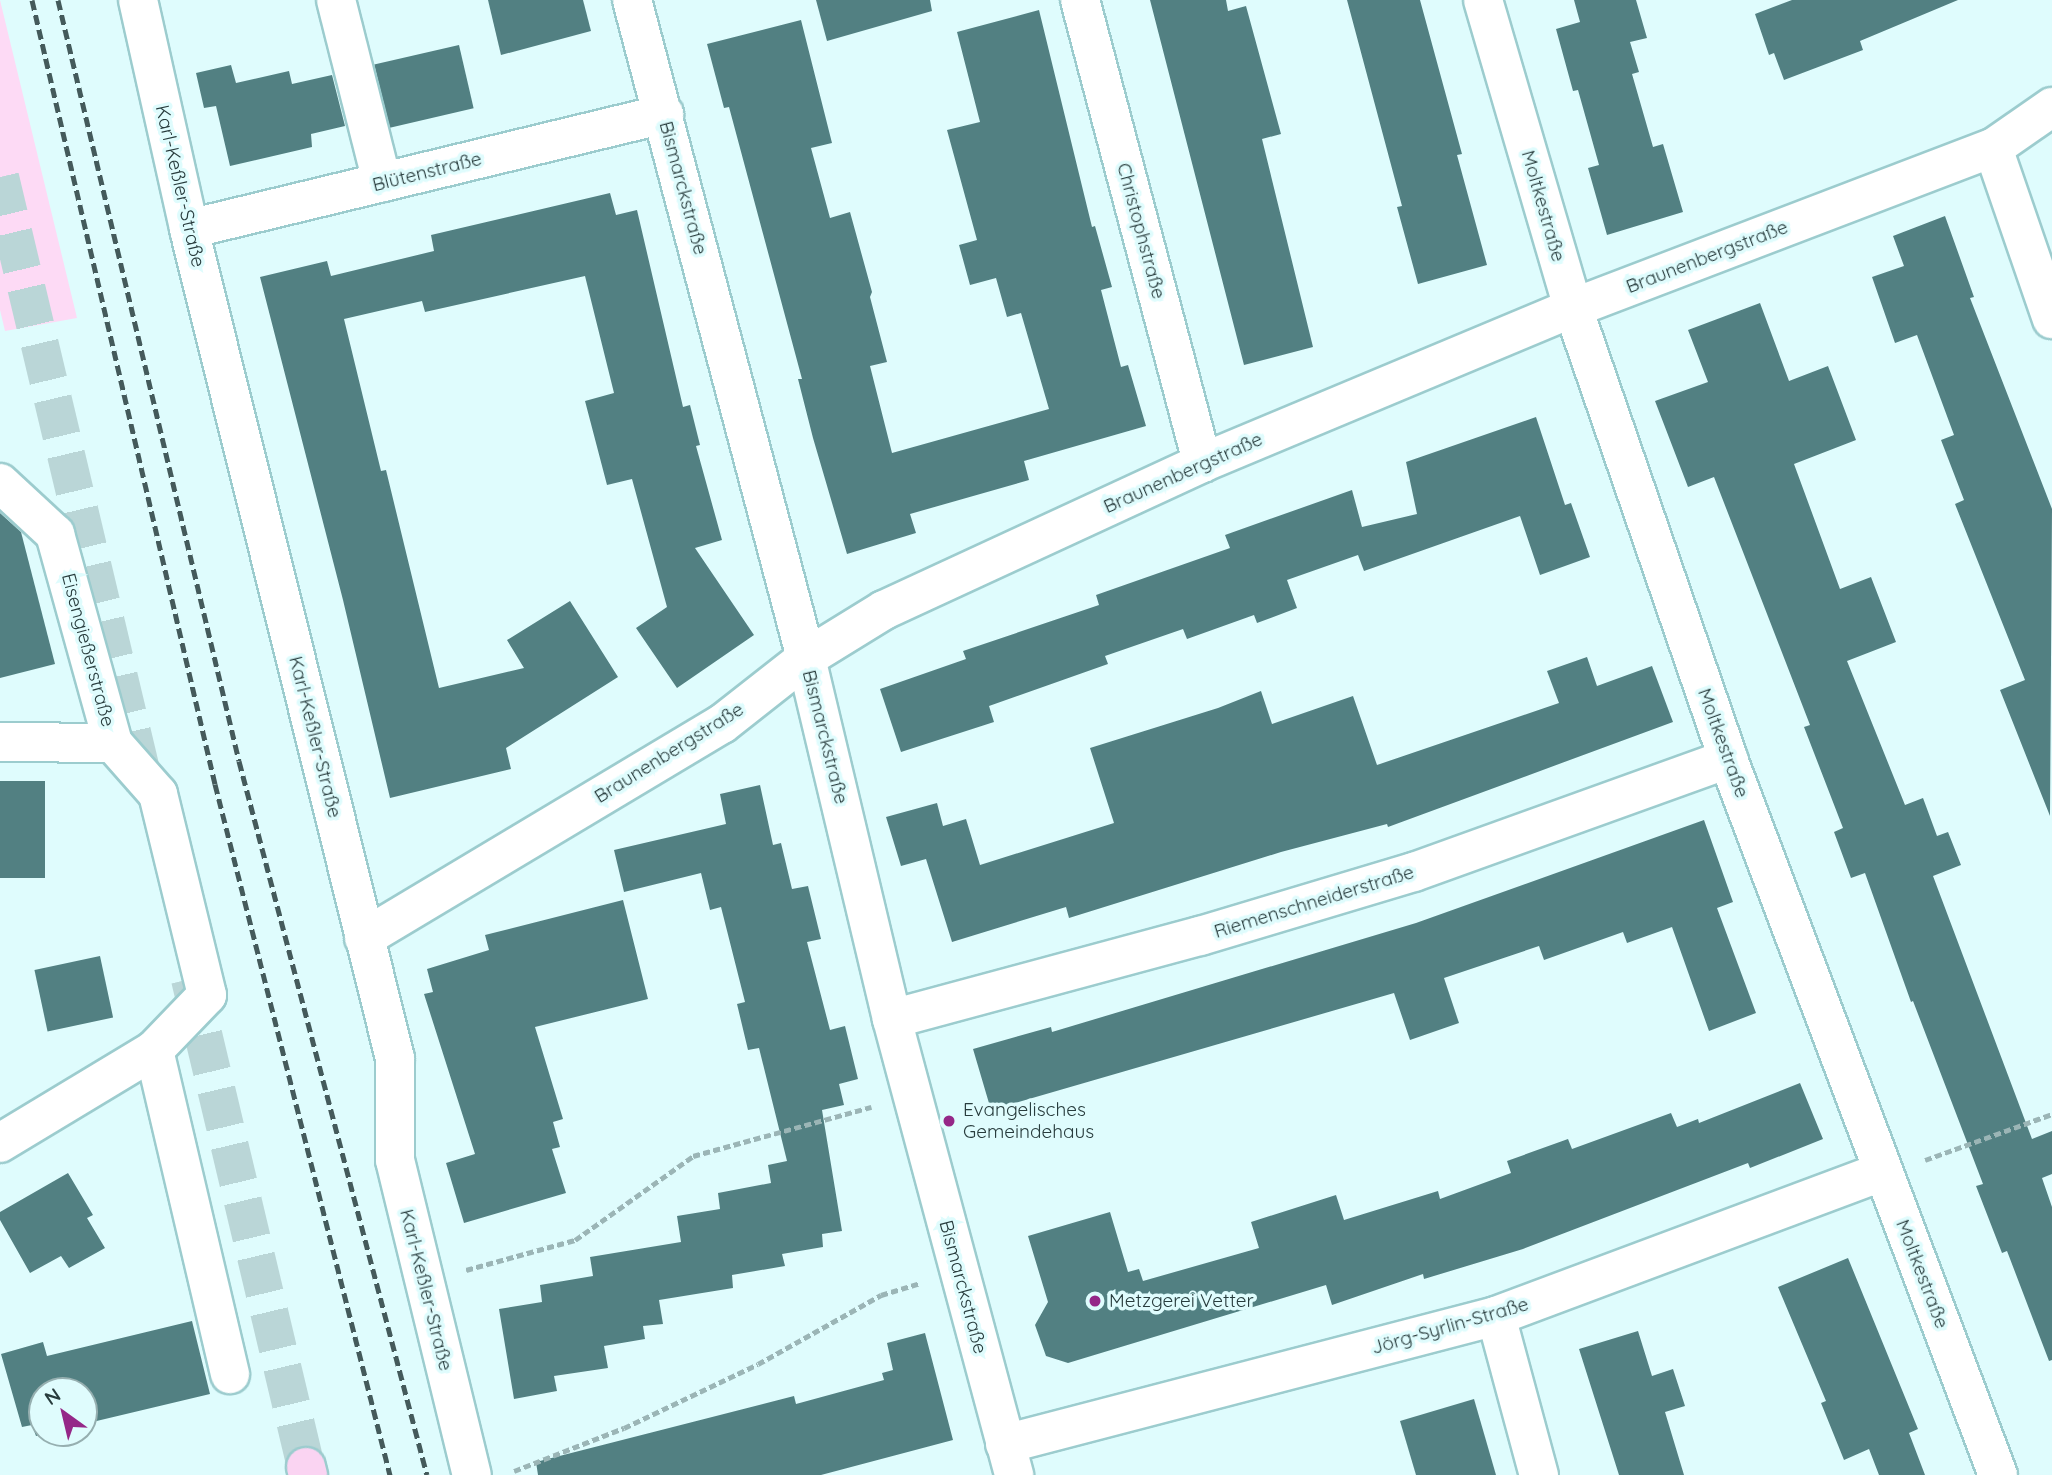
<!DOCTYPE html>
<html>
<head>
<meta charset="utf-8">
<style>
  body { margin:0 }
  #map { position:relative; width:2052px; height:1475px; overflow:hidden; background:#dffcfd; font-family:Quicksand,sans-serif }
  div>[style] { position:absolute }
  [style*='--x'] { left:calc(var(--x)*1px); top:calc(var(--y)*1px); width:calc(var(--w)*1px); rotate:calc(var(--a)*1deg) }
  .green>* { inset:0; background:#fddaf5 }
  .building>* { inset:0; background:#528082; transform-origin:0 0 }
  .major-tunnel>* { height:38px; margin-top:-19px; transform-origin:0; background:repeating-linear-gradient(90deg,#bad6d7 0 38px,transparent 0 57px) }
  .path>* { height:4.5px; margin-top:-2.25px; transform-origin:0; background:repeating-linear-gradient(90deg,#9bb5b6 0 7px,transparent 0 10.5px) }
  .roads { filter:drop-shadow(2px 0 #9cccce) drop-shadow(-2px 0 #9cccce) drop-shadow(0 2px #9cccce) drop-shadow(0 -2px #9cccce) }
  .minor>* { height:38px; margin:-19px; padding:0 19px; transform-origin:19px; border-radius:19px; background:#fff }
  .major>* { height:38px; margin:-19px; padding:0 19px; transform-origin:19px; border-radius:19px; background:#fad4f2 }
  .rail>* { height:5px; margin-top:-2.5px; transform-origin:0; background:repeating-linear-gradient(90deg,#445a5b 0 10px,transparent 0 15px) }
  .dots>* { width:19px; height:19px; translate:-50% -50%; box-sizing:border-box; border:4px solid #dffcfd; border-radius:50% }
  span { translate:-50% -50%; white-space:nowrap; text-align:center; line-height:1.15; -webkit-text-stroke:7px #dffcfd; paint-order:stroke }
  .street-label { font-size:19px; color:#283c3d }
  .poi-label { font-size:19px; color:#283c3d }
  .left { translate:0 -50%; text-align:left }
  .north { position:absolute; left:28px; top:1377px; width:70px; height:70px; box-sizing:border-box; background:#dffcfd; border:2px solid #96afb0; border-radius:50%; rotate:326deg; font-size:19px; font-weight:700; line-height:28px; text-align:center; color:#283c3d }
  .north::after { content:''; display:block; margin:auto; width:24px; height:32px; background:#952788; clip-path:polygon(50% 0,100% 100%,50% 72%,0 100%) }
</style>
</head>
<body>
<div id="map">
  <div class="green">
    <i style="clip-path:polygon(0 0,77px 318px,5px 331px,0 310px)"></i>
  </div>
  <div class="building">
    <i style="clip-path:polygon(488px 0,583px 0,591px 31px,501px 55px)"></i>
    <i style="clip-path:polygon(816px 0,930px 0,932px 11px,827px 41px)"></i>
    <i style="clip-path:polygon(1150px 0,1226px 0,1228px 11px,1246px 6px,1281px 134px,1262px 139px,1313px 347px,1244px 365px)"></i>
    <i style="clip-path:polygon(1347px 0,1420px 0,1462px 154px,1457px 155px,1487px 265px,1418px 284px,1397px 207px,1402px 206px)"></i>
    <i style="clip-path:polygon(1574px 0,1636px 0,1647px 38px,1630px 42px,1639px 72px,1632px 74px,1653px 147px,1663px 144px,1683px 212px,1607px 235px,1588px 168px,1599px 165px,1578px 90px,1573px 91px,1556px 29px,1580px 22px)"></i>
    <i style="clip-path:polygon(1792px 0,1958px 0,1860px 41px,1863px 50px,1784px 80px,1774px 53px,1769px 55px,1755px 14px)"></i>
    <i style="clip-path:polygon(1039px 10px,1092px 227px,1095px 226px,1112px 287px,1101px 290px,1121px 367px,1128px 365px,1146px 426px,1024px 461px,1029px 480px,910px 514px,916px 533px,847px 554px,813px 438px,798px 379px,802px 379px,729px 107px,724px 108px,707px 44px,801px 20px,832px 143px,811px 148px,830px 218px,850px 212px,872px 292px,870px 297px,887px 362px,870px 366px,892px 453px,1049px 409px,1021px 313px,1007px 317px,996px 278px,970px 285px,959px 245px,977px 240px,947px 130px,980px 122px,957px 32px)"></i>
    <i style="left:459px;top:45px;width:65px;height:87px;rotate:77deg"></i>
    <i style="clip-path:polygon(231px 65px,236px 83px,289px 71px,292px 84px,332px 75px,345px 126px,311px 134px,312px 147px,230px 166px,216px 106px,204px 108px,196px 73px)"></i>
    <i style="clip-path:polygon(610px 193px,616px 215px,637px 210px,683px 407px,690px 405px,700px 445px,696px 446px,722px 540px,695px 548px,754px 635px,677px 688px,636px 628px,667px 607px,632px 479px,607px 485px,585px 401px,614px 393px,585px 276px,425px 312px,422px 301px,344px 319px,381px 471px,386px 470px,439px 688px,524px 668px,507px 640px,570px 601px,618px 677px,506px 748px,511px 769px,390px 798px,343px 600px,260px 277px,327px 261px,331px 276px,434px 251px,431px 235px)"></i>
    <i style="clip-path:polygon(1945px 216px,1974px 297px,1970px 298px,2052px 509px,2050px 816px,2000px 690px,2025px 680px,1955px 504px,1964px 500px,1941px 440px,1954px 435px,1917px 335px,1895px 343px,1872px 277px,1904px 266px,1893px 236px)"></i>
    <i style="clip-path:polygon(1760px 303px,1789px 381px,1828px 366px,1856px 440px,1794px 464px,1840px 589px,1871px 577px,1896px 642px,1847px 661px,1905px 805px,1923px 798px,1937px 836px,1948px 832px,1961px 865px,1933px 876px,2032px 1139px,2052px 1131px,2052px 1174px,2042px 1178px,2052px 1207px,2052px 1360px,2049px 1361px,2007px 1251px,2002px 1253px,1976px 1186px,1983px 1184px,1913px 1001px,1911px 1002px,1865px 873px,1851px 878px,1834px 832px,1843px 828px,1804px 727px,1810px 725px,1714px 477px,1688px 487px,1655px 401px,1708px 382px,1688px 330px)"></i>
    <i style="clip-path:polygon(1536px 417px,1565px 505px,1571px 503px,1590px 557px,1540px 575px,1520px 516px,1364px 571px,1358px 555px,1287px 580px,1297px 608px,1257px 623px,1254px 615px,1187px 639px,1183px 629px,1105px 656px,1108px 664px,989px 706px,994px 722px,901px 752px,880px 689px,966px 659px,963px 651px,1099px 605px,1096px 595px,1230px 548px,1225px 535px,1352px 490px,1362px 527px,1417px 514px,1406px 462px)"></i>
    <i style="clip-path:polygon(0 513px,21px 532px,55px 664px,0 678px)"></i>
    <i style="clip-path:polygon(1587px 657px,1597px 686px,1652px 666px,1673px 722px,1388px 827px,1387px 824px,1281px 852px,1069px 918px,1066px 907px,952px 942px,926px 859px,901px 866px,886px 817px,937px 803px,943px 826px,966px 819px,980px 865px,1114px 823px,1090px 748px,1218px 708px,1261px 691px,1272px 724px,1353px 696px,1377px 765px,1559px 703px,1547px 671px)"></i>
    <i style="left:0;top:781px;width:45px;height:97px"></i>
    <i style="clip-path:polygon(760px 785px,773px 845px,781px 843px,792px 889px,808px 886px,821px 939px,807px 942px,830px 1030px,845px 1026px,858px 1079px,839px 1084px,844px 1105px,822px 1110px,842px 1231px,822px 1234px,823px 1247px,782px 1254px,785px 1266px,732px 1275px,733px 1288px,659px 1300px,663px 1324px,643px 1326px,645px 1339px,604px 1346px,608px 1368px,554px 1376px,557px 1391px,514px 1399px,499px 1309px,542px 1302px,540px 1285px,593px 1276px,590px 1257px,681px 1242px,677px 1216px,720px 1209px,718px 1193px,771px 1183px,768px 1165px,787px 1161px,759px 1048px,748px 1050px,737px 1004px,745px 1002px,721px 907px,710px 910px,701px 873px,624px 892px,614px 850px,726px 824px,720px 794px)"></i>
    <i style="clip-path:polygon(1704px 820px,1733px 902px,1717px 908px,1756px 1013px,1709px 1031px,1672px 927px,1627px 943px,1623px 932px,1544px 960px,1539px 946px,1444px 978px,1459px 1023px,1410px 1040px,1394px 993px,991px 1110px,973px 1049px,1051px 1027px,1052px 1032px,1416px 923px)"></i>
    <i style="clip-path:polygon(623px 900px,648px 999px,535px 1027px,563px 1119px,553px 1122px,560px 1147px,552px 1149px,566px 1193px,464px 1223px,446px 1163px,475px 1154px,424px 994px,433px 992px,427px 969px,489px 950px,485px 935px)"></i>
    <i style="left:100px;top:956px;width:63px;height:67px;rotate:78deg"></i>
    <i style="clip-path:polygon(1800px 1083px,1823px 1139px,1750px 1168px,1748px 1163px,1523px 1249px,1424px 1279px,1423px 1274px,1332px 1305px,1326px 1285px,1068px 1363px,1046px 1356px,1035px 1325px,1048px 1302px,1028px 1236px,1110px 1212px,1128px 1272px,1139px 1269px,1143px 1281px,1259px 1248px,1251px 1222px,1336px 1195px,1344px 1220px,1438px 1191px,1440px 1199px,1511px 1173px,1507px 1161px,1568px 1139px,1572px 1149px,1671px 1113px,1677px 1127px,1698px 1119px,1699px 1123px)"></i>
    <i style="clip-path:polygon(68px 1173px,93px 1215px,87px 1218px,105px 1248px,69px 1268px,61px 1256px,30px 1273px,0 1220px,0 1212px)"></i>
    <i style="clip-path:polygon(1848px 1258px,1918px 1429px,1909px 1433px,1925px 1475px,1879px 1475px,1869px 1449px,1844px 1460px,1821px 1403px,1826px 1401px,1778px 1287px)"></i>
    <i style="clip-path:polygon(192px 1321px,210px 1394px,84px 1424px,84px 1391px,42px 1391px,42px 1433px,48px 1433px,36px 1436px,32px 1425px,22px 1427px,1px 1354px,43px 1342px,47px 1356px)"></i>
    <i style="clip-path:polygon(1638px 1331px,1652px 1376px,1673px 1369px,1685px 1406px,1665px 1412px,1684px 1475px,1619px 1475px,1579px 1349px)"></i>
    <i style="clip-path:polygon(925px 1333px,953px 1440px,821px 1475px,538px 1475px,536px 1462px,794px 1396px,796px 1404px,884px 1380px,882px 1373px,893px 1370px,887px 1343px)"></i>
    <i style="clip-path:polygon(1474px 1399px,1496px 1475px,1416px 1475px,1400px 1421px)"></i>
  </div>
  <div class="major-tunnel">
    <i style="--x:0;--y:177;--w:627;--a:76.63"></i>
    <i style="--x:190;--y:979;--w:502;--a:76.63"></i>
  </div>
  <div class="path">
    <i style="--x:1925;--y:1160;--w:135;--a:-19.9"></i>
    <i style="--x:466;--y:1270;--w:113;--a:-15.4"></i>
    <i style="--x:575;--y:1240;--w:145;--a:-35.4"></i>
    <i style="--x:693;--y:1156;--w:185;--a:-15.4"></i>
    <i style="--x:514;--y:1471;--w:118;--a:-21.4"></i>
    <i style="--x:624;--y:1428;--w:148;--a:-25.5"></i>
    <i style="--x:758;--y:1364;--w:141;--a:-29.3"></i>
    <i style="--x:881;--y:1295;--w:39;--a:-17"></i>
  </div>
  <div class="roads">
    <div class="minor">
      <i style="--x:138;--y:0;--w:235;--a:77.4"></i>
      <i style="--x:189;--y:229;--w:854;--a:76.05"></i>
      <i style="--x:395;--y:1058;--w:102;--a:90"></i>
      <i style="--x:395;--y:1160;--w:324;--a:76.3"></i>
      <i style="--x:336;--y:0;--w:188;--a:75.8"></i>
      <i style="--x:632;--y:0;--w:681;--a:75.19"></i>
      <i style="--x:806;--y:658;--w:371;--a:76.6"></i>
      <i style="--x:892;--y:1019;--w:472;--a:75"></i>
      <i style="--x:1080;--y:0;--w:479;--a:75.2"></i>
      <i style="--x:1483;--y:0;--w:321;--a:73.7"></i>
      <i style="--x:1573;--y:308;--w:477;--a:71"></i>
      <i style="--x:1728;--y:759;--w:765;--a:69.34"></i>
      <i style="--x:1993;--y:148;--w:181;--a:71"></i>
      <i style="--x:189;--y:229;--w:489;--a:-13.6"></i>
      <i style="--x:0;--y:483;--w:75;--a:42.8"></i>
      <i style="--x:55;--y:534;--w:217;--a:74.5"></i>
      <i style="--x:113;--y:743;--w:68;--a:48.6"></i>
      <i style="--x:158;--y:794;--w:207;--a:76.3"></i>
      <i style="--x:207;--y:995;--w:76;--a:133.9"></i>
      <i style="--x:154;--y:1050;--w:180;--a:148.9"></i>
      <i style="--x:0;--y:742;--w:113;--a:0.5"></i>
      <i style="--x:364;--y:938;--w:417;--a:-30.9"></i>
      <i style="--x:722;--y:724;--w:107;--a:-38.2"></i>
      <i style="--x:806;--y:658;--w:92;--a:-31.6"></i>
      <i style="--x:884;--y:610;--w:350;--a:-24.8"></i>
      <i style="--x:1202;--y:463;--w:402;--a:-22.7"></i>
      <i style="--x:1573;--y:308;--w:449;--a:-20.9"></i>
      <i style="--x:1993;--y:148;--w:72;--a:-34.8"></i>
      <i style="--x:892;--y:1019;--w:319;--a:-15.1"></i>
      <i style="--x:1200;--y:936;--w:223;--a:-16.7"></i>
      <i style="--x:1414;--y:872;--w:334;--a:-19.8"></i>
      <i style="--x:154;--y:1050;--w:333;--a:76.8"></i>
      <i style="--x:1496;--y:1316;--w:165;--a:74.9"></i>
      <i style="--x:1005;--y:1444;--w:507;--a:-14.61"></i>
      <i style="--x:1496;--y:1316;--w:413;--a:-20.5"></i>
    </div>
    <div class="major">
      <i style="--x:306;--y:1467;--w:8;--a:76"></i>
    </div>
  </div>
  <div class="rail">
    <i style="--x:32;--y:0;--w:805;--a:76.86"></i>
    <i style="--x:215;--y:784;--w:713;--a:75.79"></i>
    <i style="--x:58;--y:0;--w:782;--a:76.62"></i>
    <i style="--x:239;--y:761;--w:738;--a:75.25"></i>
  </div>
  <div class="dots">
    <i style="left:949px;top:1121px;background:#952788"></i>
    <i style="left:1095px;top:1301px;background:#952788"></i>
  </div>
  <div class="street-label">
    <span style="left:427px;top:172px;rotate:-14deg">Blütenstraße</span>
    <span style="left:180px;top:186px;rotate:77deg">Karl-Keßler-Straße</span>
    <span style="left:683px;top:188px;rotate:75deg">Bismarckstraße</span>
    <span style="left:1543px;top:206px;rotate:74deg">Moltkestraße</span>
    <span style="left:1141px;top:231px;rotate:75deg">Christophstraße</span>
    <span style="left:1707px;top:257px;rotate:-21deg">Braunenbergstraße</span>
    <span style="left:1183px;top:473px;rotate:-24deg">Braunenbergstraße</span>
    <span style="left:88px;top:650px;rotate:75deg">Eisengießerstraße</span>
    <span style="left:315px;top:737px;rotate:76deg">Karl-Keßler-Straße</span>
    <span style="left:825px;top:737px;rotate:76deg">Bismarckstraße</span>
    <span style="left:1723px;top:743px;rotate:70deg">Moltkestraße</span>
    <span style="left:669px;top:753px;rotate:-32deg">Braunenbergstraße</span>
    <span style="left:1314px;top:902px;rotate:-17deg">Riemenschneiderstraße</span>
    <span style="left:1922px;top:1274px;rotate:69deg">Moltkestraße</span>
    <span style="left:963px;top:1287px;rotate:75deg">Bismarckstraße</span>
    <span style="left:426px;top:1290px;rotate:76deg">Karl-Keßler-Straße</span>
    <span style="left:1450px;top:1326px;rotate:-16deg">Jörg-Syrlin-Straße</span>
  </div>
  <div class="poi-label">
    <span class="left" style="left:963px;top:1121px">Evangelisches<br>Gemeindehaus</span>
    <span class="left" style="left:1109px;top:1301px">Metzgerei Vetter</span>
  </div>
  <div class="north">N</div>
</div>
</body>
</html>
